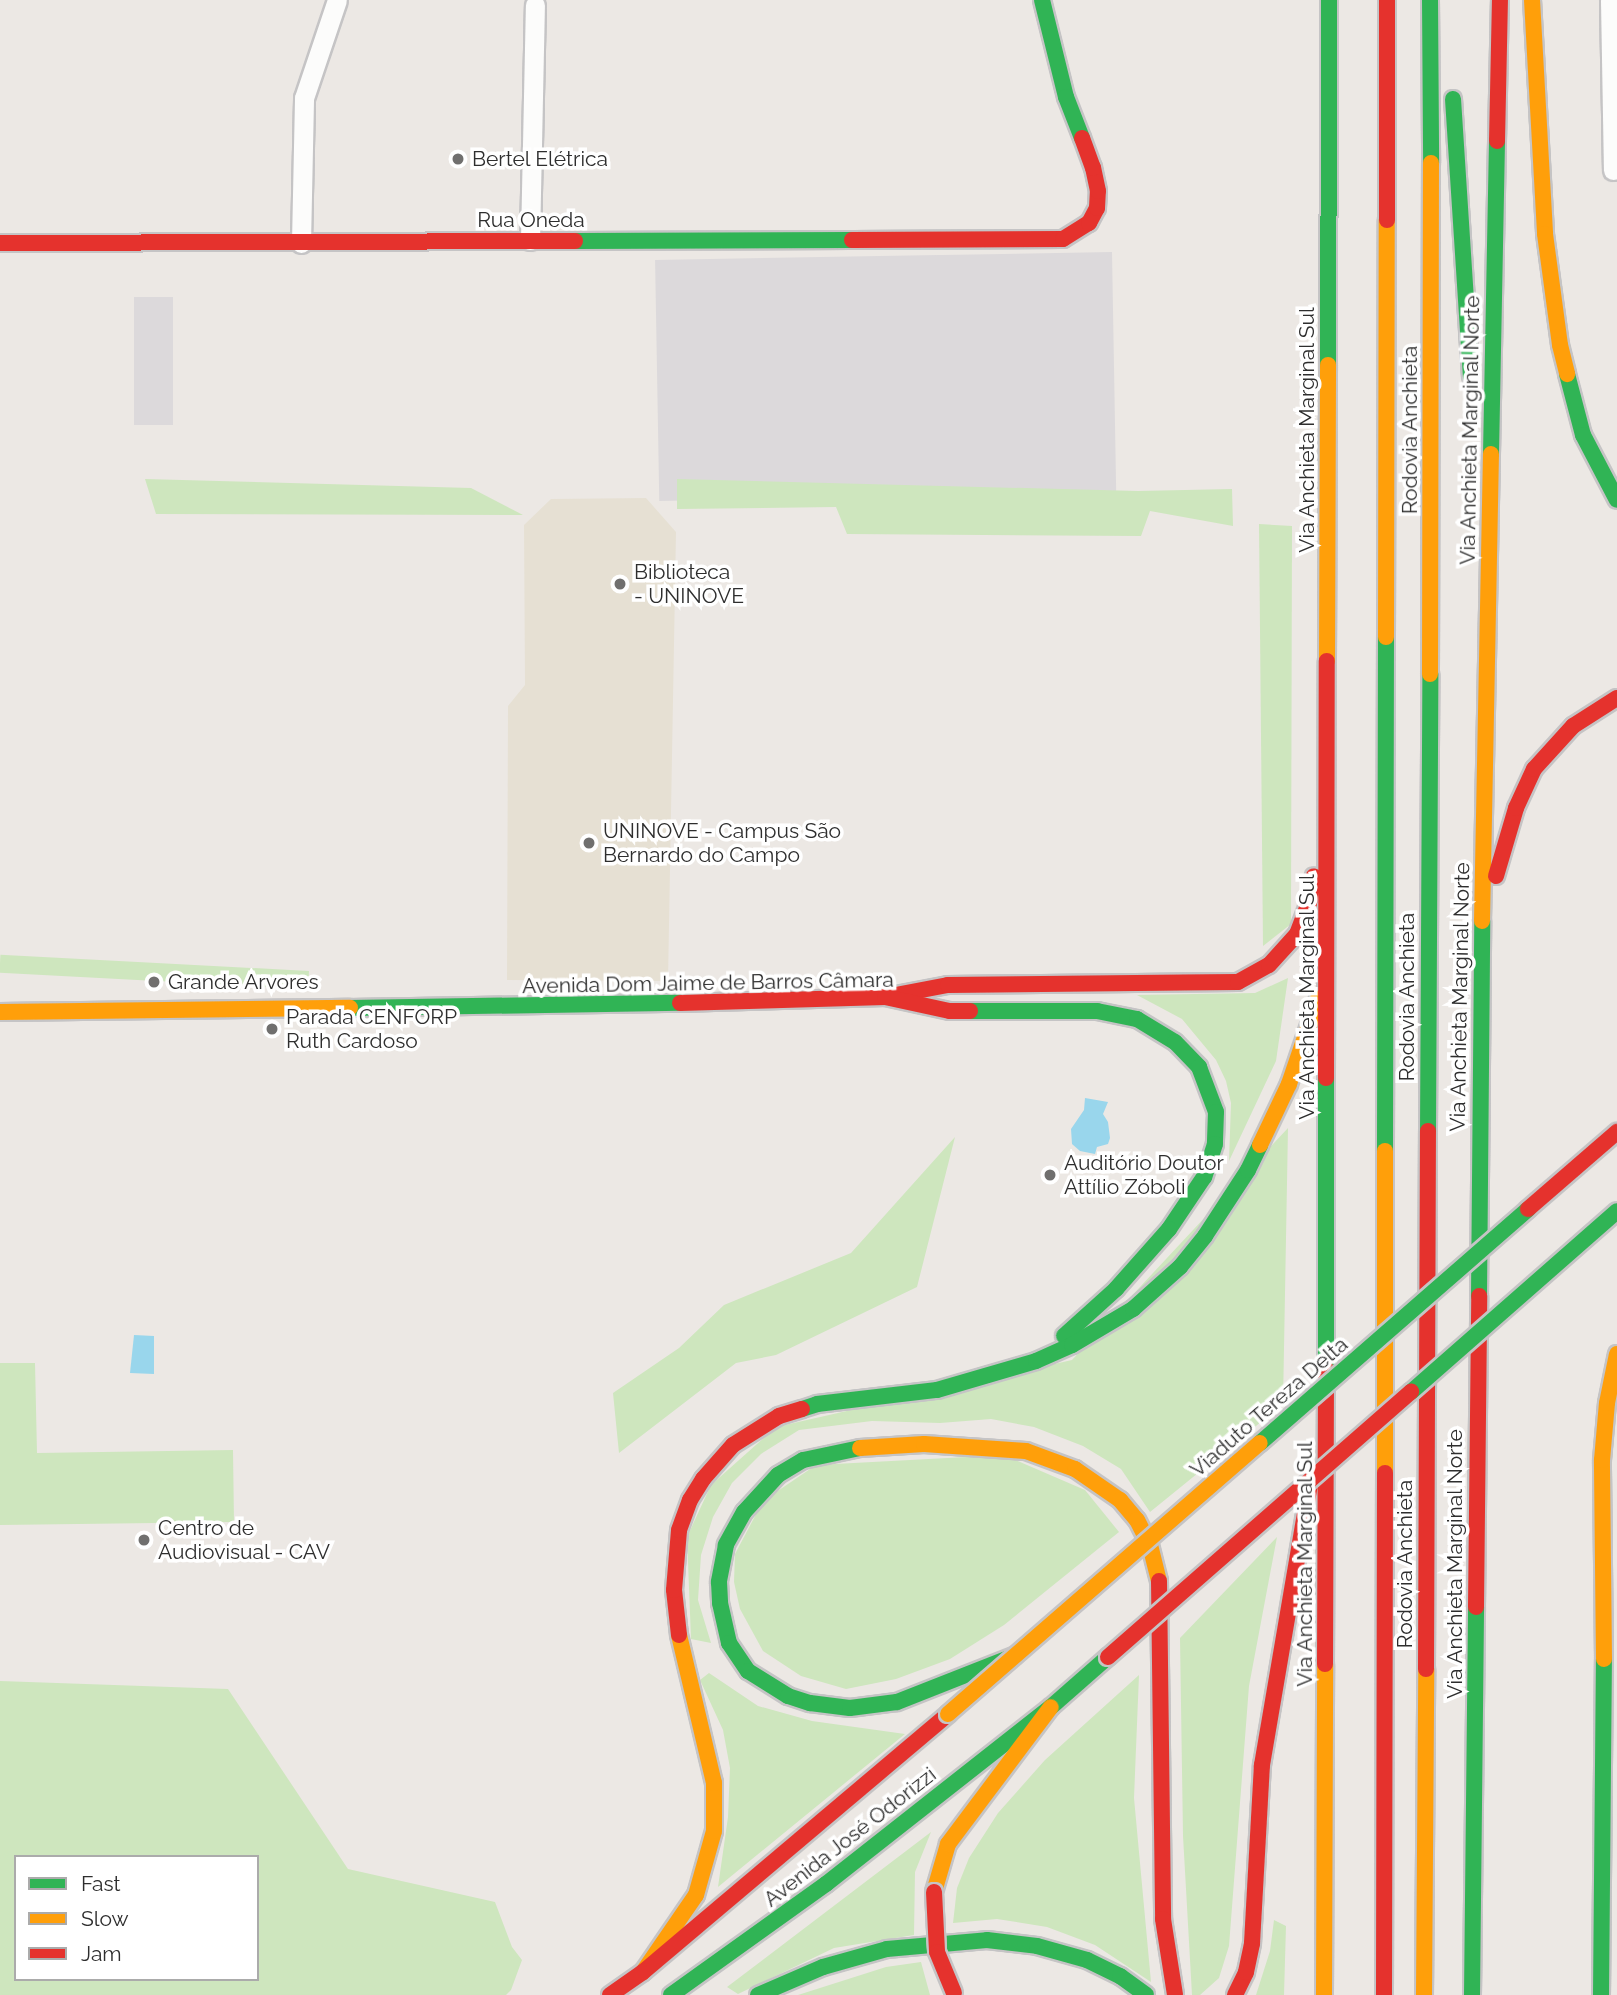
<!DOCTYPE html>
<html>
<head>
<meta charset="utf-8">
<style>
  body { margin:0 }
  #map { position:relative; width:1617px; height:1995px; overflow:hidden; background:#ece8e4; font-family:Raleway,sans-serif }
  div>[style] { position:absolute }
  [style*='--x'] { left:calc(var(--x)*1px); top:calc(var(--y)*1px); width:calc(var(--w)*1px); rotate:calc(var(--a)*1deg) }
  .industrial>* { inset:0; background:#dcd9db; transform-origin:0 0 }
  .education>* { inset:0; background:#e6e0d3 }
  .green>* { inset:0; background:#cee6be; transform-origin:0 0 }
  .water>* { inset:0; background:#99d6ec }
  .roads { filter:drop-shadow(2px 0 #c5c4c5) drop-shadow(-2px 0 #c5c4c5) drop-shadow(0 2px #c5c4c5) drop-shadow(0 -2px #c5c4c5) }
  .street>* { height:19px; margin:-9.5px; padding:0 9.5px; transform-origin:9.5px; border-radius:9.5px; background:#fcfcfb }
  .fast>* { height:16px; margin:-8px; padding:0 8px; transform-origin:8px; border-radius:8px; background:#30b455 }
  .slow>* { height:16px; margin:-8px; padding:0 8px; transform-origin:8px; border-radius:8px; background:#ff9f0a }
  .jam>* { height:16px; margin:-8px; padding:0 8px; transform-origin:8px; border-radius:8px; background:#e5322d }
  .bridges { filter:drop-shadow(2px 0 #c5c4c5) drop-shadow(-2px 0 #c5c4c5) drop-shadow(0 2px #c5c4c5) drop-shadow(0 -2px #c5c4c5) }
  .fast-bridge>* { height:16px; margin:-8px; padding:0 8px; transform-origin:8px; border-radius:8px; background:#30b455 }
  .slow-bridge>* { height:16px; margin:-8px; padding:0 8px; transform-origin:8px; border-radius:8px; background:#ff9f0a }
  .jam-bridge>* { height:16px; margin:-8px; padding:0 8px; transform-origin:8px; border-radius:8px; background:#e5322d }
  .dots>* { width:19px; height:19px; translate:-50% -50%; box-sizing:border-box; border:4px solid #fff; border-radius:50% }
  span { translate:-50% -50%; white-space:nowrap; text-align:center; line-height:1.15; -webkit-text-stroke:7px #fff; paint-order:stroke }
  .poi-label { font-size:21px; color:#2e2e2e }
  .left { translate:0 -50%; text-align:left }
  .street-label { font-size:21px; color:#2e2e2e }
  .legend { position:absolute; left:14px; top:1855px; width:245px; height:126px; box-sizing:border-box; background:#fff; border:2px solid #ababab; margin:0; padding:9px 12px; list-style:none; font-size:21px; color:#2e2e2e }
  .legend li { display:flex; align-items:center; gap:14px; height:35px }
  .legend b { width:35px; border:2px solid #ababab }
</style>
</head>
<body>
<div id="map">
  <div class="industrial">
    <i style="left:1112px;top:252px;width:241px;height:457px;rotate:89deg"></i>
    <i style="left:173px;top:297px;width:128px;height:39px;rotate:90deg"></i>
  </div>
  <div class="education">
    <i style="clip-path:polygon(646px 498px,676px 532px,668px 981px,507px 980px,508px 706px,525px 685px,524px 525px,551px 499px)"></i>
  </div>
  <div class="green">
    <i style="clip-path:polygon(145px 479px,471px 488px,523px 515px,156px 514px)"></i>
    <i style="clip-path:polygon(677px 479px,1138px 491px,1232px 489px,1233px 526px,1150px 511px,1141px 536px,847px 534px,836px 507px,677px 509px)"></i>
    <i style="clip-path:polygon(1259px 524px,1292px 526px,1291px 924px,1263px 946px)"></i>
    <i style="left:309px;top:971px;width:18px;height:309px;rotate:93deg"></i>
    <i style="clip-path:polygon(1288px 978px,1276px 1061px,1229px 1161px,1231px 1103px,1226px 1081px,1216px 1060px,1182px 1019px,1137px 995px,1255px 993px)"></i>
    <i style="clip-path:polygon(1288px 1128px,1283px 1404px,1150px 1512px,1121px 1469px,1083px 1446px,1034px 1427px,991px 1419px,940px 1423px,872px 1421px,799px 1430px,761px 1454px,732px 1483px,713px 1517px,701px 1555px,698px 1600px,711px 1643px,691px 1639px,687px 1537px,711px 1485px,776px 1427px,1072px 1360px)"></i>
    <i style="clip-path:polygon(955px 1137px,917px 1287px,776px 1355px,736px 1363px,619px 1453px,613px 1393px,679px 1348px,724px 1305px,851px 1253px)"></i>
    <i style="clip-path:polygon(0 1363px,35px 1363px,37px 1453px,233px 1450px,234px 1522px,0 1525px)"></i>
    <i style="clip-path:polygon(1004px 1455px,1085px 1490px,1119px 1532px,1004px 1625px,950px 1659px,896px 1679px,846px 1689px,801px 1676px,763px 1651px,740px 1609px,734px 1582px,735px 1554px,763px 1501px,816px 1465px)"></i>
    <i style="clip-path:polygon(1277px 1537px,1249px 1686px,1229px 1946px,1219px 1978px,1200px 1995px,1192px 1995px,1183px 1836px,1180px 1638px)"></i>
    <i style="clip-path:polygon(709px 1673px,758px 1706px,812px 1721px,905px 1734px,718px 1887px,728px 1817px,730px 1768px,723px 1730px,700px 1680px)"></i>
    <i style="clip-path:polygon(1139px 1675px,1134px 1798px,1151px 1982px,1095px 1945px,1047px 1927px,997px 1919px,953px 1923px,957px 1888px,969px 1858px,998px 1813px,1045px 1760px)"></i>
    <i style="clip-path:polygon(evenodd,0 1681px,228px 1689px,348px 1869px,495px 1902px,512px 1947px,522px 1960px,511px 1990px,506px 1995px,0 1995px,0 1681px,16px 1857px,257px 1857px,257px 1979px,16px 1979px,16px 1857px)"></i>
    <i style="clip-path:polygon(931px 1832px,915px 1872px,914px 1935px,834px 1948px,738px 1994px,727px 1987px)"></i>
    <i style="clip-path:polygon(1274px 1920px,1286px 1926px,1284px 1995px,1256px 1995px,1270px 1951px)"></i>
    <i style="clip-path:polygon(921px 1962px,930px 1995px,798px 1995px,886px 1967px)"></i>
  </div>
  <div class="water">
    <i style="clip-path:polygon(1085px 1098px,1108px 1102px,1103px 1114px,1108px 1122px,1110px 1138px,1108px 1144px,1097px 1147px,1095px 1154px,1080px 1151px,1072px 1144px,1071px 1129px,1084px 1110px)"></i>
    <i style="clip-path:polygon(134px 1335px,154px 1336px,154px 1374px,130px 1373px)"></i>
  </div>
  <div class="roads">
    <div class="street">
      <i style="--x:1610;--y:0;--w:170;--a:89"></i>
      <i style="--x:530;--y:240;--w:235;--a:-88.8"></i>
      <i style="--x:301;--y:243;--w:145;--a:-88.8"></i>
      <i style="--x:304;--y:98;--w:103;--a:-71.4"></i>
    </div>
    <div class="fast">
      <i style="--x:1042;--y:0;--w:100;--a:76.1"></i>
      <i style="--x:1066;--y:97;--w:44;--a:68.7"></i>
      <i style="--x:1430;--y:0;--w:163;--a:89.6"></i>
      <i style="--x:1453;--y:99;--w:278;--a:86.3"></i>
      <i style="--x:575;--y:241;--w:277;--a:-0.2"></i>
      <i style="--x:1328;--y:365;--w:365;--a:-89.8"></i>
      <i style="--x:1567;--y:374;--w:63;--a:75.3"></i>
      <i style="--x:1583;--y:435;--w:73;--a:62.4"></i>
      <i style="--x:1491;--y:454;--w:313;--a:-88.9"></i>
      <i style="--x:350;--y:1008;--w:330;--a:-0.9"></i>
      <i style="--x:970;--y:1011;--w:127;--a:0"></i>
      <i style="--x:1097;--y:1011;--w:41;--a:11.3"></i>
      <i style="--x:1137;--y:1019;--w:44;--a:31.2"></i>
      <i style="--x:1175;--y:1042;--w:35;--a:46"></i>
      <i style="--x:1199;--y:1067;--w:48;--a:69.3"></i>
      <i style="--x:1216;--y:1112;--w:32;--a:92"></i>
      <i style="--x:1215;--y:1144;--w:35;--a:108"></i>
      <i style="--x:1204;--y:1177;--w:63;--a:123.9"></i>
      <i style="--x:1169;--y:1229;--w:80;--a:131.5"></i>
      <i style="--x:1116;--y:1289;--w:70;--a:137.9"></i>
      <i style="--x:1428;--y:1131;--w:457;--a:-89.7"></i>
      <i style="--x:1385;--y:1151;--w:514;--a:-89.89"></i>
      <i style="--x:1479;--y:1296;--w:375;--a:-89.5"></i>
      <i style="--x:1326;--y:1369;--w:291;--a:-90"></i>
      <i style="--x:802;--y:1409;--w:16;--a:-18"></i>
      <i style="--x:817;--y:1404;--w:121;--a:-6.7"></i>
      <i style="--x:937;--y:1390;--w:103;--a:-16.3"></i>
      <i style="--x:1036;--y:1361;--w:39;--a:-24"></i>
      <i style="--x:1072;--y:1345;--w:71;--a:-30.5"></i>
      <i style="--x:1133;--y:1309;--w:63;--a:-41.8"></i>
      <i style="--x:1180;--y:1267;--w:40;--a:-51"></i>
      <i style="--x:1205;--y:1236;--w:79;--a:-56.9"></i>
      <i style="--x:1248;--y:1170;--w:28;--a:-64"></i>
      <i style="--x:860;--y:1448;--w:58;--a:168.1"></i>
      <i style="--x:803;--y:1460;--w:29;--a:149"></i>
      <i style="--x:778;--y:1475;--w:50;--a:132.6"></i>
      <i style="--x:744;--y:1512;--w:38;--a:119"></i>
      <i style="--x:726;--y:1545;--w:38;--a:101"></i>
      <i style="--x:719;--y:1582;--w:21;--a:87"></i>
      <i style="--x:720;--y:1603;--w:41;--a:77.3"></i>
      <i style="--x:729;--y:1643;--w:34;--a:56"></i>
      <i style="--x:748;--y:1671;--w:47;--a:32"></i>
      <i style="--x:788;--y:1696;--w:23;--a:18"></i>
      <i style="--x:810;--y:1703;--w:40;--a:7.1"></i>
      <i style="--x:850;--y:1708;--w:47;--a:-7.3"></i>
      <i style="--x:897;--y:1702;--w:126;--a:-21.5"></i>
      <i style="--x:671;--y:1995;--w:191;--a:-35.6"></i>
      <i style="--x:826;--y:1884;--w:286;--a:-38.2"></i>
      <i style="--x:1051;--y:1707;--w:76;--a:-41.3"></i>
      <i style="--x:758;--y:1995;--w:71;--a:-23.3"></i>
      <i style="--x:823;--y:1967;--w:66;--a:-15.7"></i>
      <i style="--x:887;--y:1949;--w:100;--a:-5.1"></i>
      <i style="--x:987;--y:1940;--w:50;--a:6.8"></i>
      <i style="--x:1037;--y:1946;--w:52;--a:15.6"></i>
      <i style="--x:1087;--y:1960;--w:37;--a:26"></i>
      <i style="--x:1120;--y:1976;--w:32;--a:36"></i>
      <i style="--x:1472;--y:1995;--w:388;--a:-89.4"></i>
      <i style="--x:1601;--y:1995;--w:336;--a:-89.5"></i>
    </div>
    <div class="slow">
      <i style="--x:1532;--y:0;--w:234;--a:86.8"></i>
      <i style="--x:1545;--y:234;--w:112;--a:82.3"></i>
      <i style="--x:1560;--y:345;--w:30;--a:76"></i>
      <i style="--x:1386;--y:637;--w:417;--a:-89.9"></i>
      <i style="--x:1327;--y:661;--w:296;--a:-89.8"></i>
      <i style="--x:1430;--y:674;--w:511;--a:-89.89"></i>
      <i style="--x:1482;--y:921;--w:467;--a:-88.9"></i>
      <i style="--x:0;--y:1012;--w:350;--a:-0.7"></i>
      <i style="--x:1260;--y:1145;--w:68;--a:-64.6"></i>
      <i style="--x:1289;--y:1084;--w:90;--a:-71.2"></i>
      <i style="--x:860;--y:1448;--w:64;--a:-3.6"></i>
      <i style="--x:924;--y:1444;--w:102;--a:3.9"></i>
      <i style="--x:1026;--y:1451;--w:52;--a:20.2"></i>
      <i style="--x:1075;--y:1469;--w:55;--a:34.6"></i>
      <i style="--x:1120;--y:1500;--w:26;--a:50"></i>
      <i style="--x:1137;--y:1520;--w:28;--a:63"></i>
      <i style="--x:1150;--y:1545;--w:37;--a:76"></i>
      <i style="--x:1385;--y:1473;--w:322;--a:-90"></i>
      <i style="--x:1604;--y:1659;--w:199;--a:-90.6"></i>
      <i style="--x:1602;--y:1460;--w:57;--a:-85"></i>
      <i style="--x:1607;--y:1403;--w:50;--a:-78.5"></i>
      <i style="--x:934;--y:1892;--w:50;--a:-73.7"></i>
      <i style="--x:948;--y:1844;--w:171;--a:-53.1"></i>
      <i style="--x:643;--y:1972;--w:93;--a:-55.5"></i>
      <i style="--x:696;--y:1895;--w:66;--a:-74.3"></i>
      <i style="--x:714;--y:1831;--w:48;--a:-90"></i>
      <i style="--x:714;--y:1783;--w:152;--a:-103.3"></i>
      <i style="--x:1324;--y:1995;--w:331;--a:-89.8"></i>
      <i style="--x:1424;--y:1995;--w:326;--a:-89.6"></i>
    </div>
    <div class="jam">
      <i style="--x:1497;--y:141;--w:141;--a:-88.8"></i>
      <i style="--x:1387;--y:220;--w:220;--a:-90"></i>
      <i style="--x:852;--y:240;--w:211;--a:-0.3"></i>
      <i style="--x:1063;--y:239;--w:31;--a:-32"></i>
      <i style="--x:1089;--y:223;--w:17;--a:-62"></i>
      <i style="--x:1097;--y:208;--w:17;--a:-87"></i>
      <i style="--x:1098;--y:191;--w:24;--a:-102"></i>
      <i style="--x:1093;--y:168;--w:32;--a:-110"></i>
      <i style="--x:0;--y:243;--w:575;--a:-0.2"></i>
      <i style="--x:1496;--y:876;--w:71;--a:-73.6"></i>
      <i style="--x:1516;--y:808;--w:43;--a:-65.2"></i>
      <i style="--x:1534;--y:769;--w:58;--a:-47.8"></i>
      <i style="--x:1573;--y:726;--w:52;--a:-32.5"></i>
      <i style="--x:885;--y:997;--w:64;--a:-10.8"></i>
      <i style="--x:948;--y:985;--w:290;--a:-0.6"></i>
      <i style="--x:1238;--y:982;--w:35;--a:-29"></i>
      <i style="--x:1269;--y:965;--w:42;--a:-47.9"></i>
      <i style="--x:1297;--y:934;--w:33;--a:-69"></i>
      <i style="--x:1309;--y:903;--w:27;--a:-80"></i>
      <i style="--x:680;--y:1003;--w:205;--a:-1.7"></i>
      <i style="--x:885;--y:997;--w:66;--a:12.2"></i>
      <i style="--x:950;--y:1011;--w:20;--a:0"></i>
      <i style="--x:1326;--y:1078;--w:417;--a:-89.9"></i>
      <i style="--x:1159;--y:1581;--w:338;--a:89.3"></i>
      <i style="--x:1163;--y:1919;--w:77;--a:81"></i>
      <i style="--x:1476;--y:1607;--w:311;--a:-89.4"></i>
      <i style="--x:679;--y:1635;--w:45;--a:-96.3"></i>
      <i style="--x:674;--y:1590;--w:60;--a:-85.2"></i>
      <i style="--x:679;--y:1530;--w:32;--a:-70"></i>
      <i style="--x:690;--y:1500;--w:25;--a:-58"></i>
      <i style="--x:703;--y:1479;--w:45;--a:-48.6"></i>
      <i style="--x:733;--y:1445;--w:54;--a:-32.2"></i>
      <i style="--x:779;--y:1416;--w:24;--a:-17"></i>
      <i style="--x:1325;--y:1664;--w:295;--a:-89.8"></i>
      <i style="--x:1426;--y:1669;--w:538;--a:-89.79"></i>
      <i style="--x:610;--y:1995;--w:40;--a:-34.9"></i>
      <i style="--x:643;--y:1972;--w:399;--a:-40.2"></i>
      <i style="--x:1235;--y:1995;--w:25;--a:-64"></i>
      <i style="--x:1246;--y:1972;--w:30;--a:-78"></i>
      <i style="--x:1252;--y:1943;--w:178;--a:-86.8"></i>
      <i style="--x:1262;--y:1765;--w:286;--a:-80.3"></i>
      <i style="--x:1384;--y:1995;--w:522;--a:-89.89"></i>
    </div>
  </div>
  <div class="bridges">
    <div class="fast-bridge">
      <i style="--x:1411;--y:1392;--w:274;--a:-41.3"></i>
      <i style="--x:1260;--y:1443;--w:356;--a:-41.1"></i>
    </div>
    <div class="slow-bridge">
      <i style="--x:948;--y:1714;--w:413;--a:-41"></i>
    </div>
    <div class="jam-bridge">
      <i style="--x:1528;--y:1209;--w:118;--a:-40.9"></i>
      <i style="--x:1108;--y:1657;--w:403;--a:-41.2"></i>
      <i style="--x:934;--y:1892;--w:60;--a:87.1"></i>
      <i style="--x:937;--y:1952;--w:44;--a:67.5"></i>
    </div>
  </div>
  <div class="dots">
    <i style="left:458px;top:159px;background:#706f6e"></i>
    <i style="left:620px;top:584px;background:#706f6e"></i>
    <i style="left:589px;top:843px;background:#706f6e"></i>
    <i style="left:154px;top:982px;background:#706f6e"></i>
    <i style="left:272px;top:1029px;background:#706f6e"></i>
    <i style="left:1050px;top:1175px;background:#706f6e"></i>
    <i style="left:144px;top:1540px;background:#706f6e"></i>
  </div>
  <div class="poi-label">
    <span class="left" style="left:472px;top:159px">Bertel Elétrica</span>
    <span class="left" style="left:634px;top:584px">Biblioteca<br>- UNINOVE</span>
    <span class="left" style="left:603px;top:843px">UNINOVE - Campus São<br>Bernardo do Campo</span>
    <span class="left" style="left:168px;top:982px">Grande Arvores</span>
    <span class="left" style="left:286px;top:1029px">Parada CENFORP<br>Ruth Cardoso</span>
    <span class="left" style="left:1064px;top:1175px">Auditório Doutor<br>Attílio Zóboli</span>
    <span class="left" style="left:158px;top:1540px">Centro de<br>Audiovisual - CAV</span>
  </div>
  <div class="street-label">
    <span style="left:531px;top:220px">Rua Oneda</span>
    <span style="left:1307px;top:430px;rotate:-90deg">Via Anchieta Marginal Sul</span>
    <span style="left:1410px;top:430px;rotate:-90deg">Rodovia Anchieta</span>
    <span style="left:1470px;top:430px;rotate:-89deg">Via Anchieta Marginal Norte</span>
    <span style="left:708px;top:983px;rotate:-1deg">Avenida Dom Jaime de Barros Câmara</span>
    <span style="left:1307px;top:997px;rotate:-90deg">Via Anchieta Marginal Sul</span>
    <span style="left:1407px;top:997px;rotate:-90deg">Rodovia Anchieta</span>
    <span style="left:1460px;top:997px;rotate:-89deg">Via Anchieta Marginal Norte</span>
    <span style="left:1269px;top:1407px;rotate:-41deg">Viaduto Tereza Delta</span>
    <span style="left:1305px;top:1564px;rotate:-90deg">Via Anchieta Marginal Sul</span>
    <span style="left:1405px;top:1564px;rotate:-90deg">Rodovia Anchieta</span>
    <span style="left:1455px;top:1564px;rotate:-90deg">Via Anchieta Marginal Norte</span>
    <span style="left:850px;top:1837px;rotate:-38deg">Avenida José Odorizzi</span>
  </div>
  <ul class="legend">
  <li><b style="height:9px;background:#30b455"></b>Fast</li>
  <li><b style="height:9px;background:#ff9f0a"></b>Slow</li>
  <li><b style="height:9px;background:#e5322d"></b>Jam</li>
  </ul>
</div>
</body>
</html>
